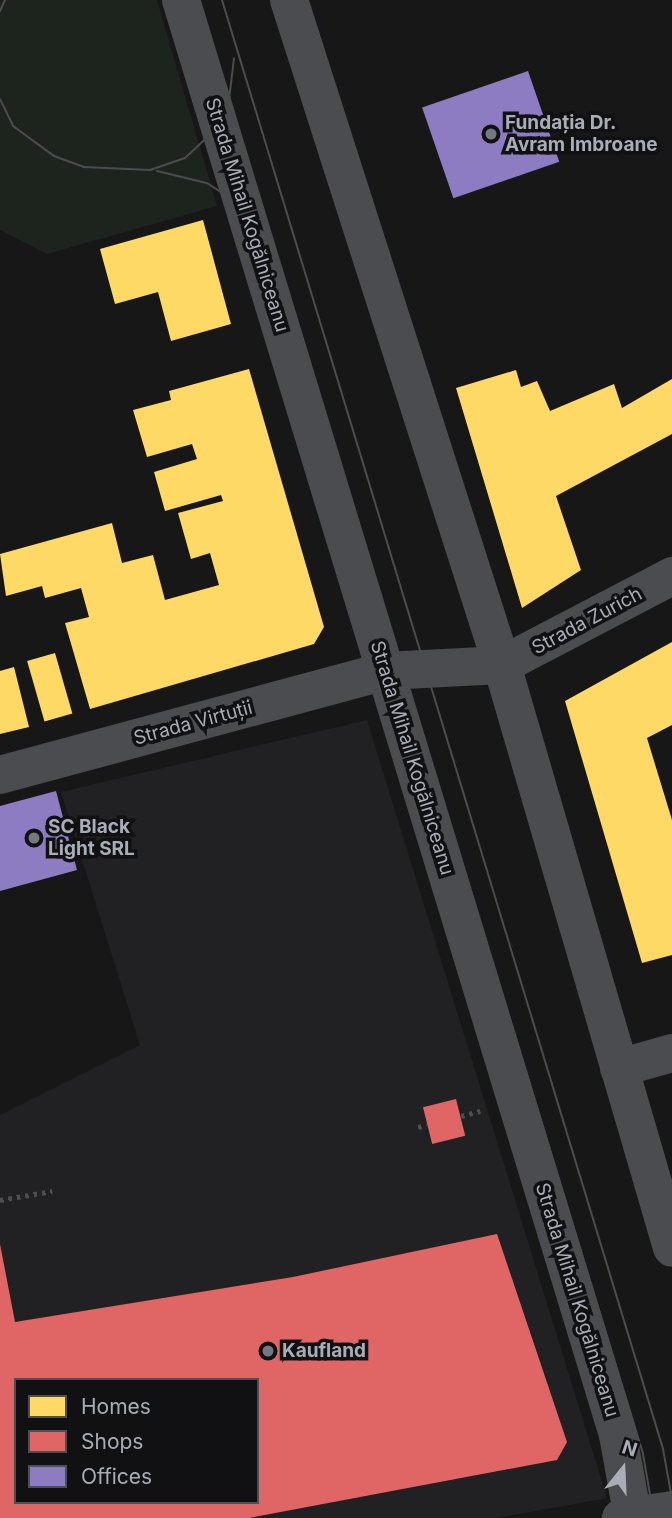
<!DOCTYPE html>
<html>
<head>
<meta charset="utf-8">
<style>
  body { margin:0 }
  #map { position:relative; width:672px; height:1518px; overflow:hidden; background:#171717; font-family:Inter,sans-serif }
  div>[style] { position:absolute }
  [style*='--x'] { left:calc(var(--x)*1px); top:calc(var(--y)*1px); width:calc(var(--w)*1px); rotate:calc(var(--a)*1deg) }
  .built>* { inset:0; background:#212123 }
  .green>* { inset:0; background:#1d241e }
  .homes>* { inset:0; background:#ffd966; transform-origin:0 0 }
  .shops>* { inset:0; background:#e06666; transform-origin:0 0 }
  .offices>* { inset:0; background:#8e7cc3; transform-origin:0 0 }
  .path>* { height:4.5px; margin-top:-2.25px; transform-origin:0; background:repeating-linear-gradient(90deg,#4d4e52 0 3.5px,transparent 0 8.5px) }
  .minor>* { height:38px; margin:-19px; padding:0 19px; transform-origin:19px; border-radius:19px; background:#4b4c50 }
  .tram>* { height:2px; margin:-1px; padding:0 1px; transform-origin:1px; border-radius:1px; background:#4b4c4f }
  .dots>* { width:19px; height:19px; translate:-50% -50%; box-sizing:border-box; border:4px solid #111113; border-radius:50% }
  span { translate:-50% -50%; white-space:nowrap; text-align:center; line-height:1.15; -webkit-text-stroke:7px #111113; paint-order:stroke }
  .poi-label { font-size:19px; color:#a8adb8; font-weight:700 }
  .left { translate:0 -50%; text-align:left }
  .street-label { font-size:19px; color:#a8adb8 }
  .legend { position:absolute; left:14px; top:1378px; width:245px; height:126px; box-sizing:border-box; background:#111113; border:2px solid #4d4f55; margin:0; padding:9px 12px; list-style:none; font-size:21px; color:#a8adb8 }
  .legend li { display:flex; align-items:center; gap:14px; height:35px }
  .legend b { width:35px; border:2px solid #4d4f55 }
  .north { position:absolute; left:588px; top:1434px; width:70px; height:70px; -webkit-text-stroke:5px #111113; paint-order:stroke; rotate:18deg; font-size:19px; font-weight:700; line-height:28px; text-align:center; color:#a8adb8 }
  .north::after { content:''; display:block; margin:auto; width:24px; height:32px; background:#a8adb8; clip-path:polygon(50% 0,100% 100%,50% 72%,0 100%) }
</style>
</head>
<body>
<div id="map">
  <div class="built">
    <i style="clip-path:polygon(evenodd,367px 720px,607px 1498px,497px 1518px,0 1518px,0 1115px,140px 1045px,61px 792px,367px 720px,16px 1380px,257px 1380px,257px 1502px,16px 1502px,16px 1380px)"></i>
  </div>
  <div class="green">
    <i style="clip-path:polygon(0 0,157px 0,217px 206px,47px 254px,0 230px)"></i>
  </div>
  <div class="homes">
    <i style="clip-path:polygon(203px 220px,231px 324px,171px 341px,158px 292px,115px 304px,100px 249px)"></i>
    <i style="clip-path:polygon(249px 369px,324px 627px,314px 644px,90px 709px,65px 623px,89px 617px,81px 588px,45px 598px,42px 586px,6px 596px,0 554px,112px 523px,122px 563px,153px 555px,165px 600px,219px 585px,210px 553px,191px 559px,178px 513px,223px 501px,221px 495px,165px 511px,154px 472px,197px 459px,192px 444px,147px 457px,133px 410px,171px 400px,169px 391px)"></i>
    <i style="clip-path:polygon(516px 370px,521px 387px,537px 381px,550px 411px,614px 384px,622px 408px,672px 379px,672px 434px,556px 496px,581px 570px,522px 608px,456px 388px)"></i>
    <i style="clip-path:polygon(672px 642px,672px 725px,647px 738px,672px 820px,672px 955px,642px 963px,565px 701px)"></i>
    <i style="left:55px;top:653px;width:63px;height:29px;rotate:74deg"></i>
    <i style="clip-path:polygon(14px 667px,29px 727px,0 734px,0 671px)"></i>
  </div>
  <div class="shops">
    <i style="left:456px;top:1099px;width:38px;height:34px;rotate:76deg"></i>
    <i style="clip-path:polygon(evenodd,497px 1234px,567px 1442px,557px 1460px,249px 1518px,0 1518px,0 1244px,15px 1322px,293px 1277px,497px 1234px,16px 1380px,257px 1380px,257px 1502px,16px 1502px,16px 1380px)"></i>
  </div>
  <div class="offices">
    <i style="left:528px;top:71px;width:96px;height:112px;rotate:71deg"></i>
    <i style="clip-path:polygon(56px 791px,77px 870px,0 891px,0 806px)"></i>
  </div>
  <div class="path">
    <i style="--x:461;--y:1116;--w:20;--a:-15"></i>
    <i style="--x:418;--y:1127;--w:9;--a:-13"></i>
    <i style="--x:0;--y:1200;--w:53;--a:-9.8"></i>
  </div>
  <div class="minor">
    <i style="--x:181;--y:0;--w:1500;--a:73.06"></i>
    <i style="--x:618;--y:1435;--w:84;--a:79.8"></i>
    <i style="--x:289;--y:0;--w:698;--a:72.24"></i>
    <i style="--x:502;--y:665;--w:607;--a:73.74"></i>
    <i style="--x:0;--y:775;--w:399;--a:-15.1"></i>
    <i style="--x:385;--y:671;--w:117;--a:-2.9"></i>
    <i style="--x:502;--y:665;--w:192;--a:-27.6"></i>
    <i style="--x:619;--y:1068;--w:55;--a:-15.8"></i>
    <i style="--x:621;--y:1518;--w:52;--a:-8.9"></i>
  </div>
  <div class="tram">
    <i style="--x:198;--y:0;--w:1521;--a:72.98"></i>
    <i style="--x:643;--y:1454;--w:65;--a:80.2"></i>
    <i style="--x:222;--y:0;--w:1515;--a:73.07"></i>
    <i style="--x:663;--y:1449;--w:51;--a:79.8"></i>
    <i style="--x:0;--y:11;--w:12;--a:-66"></i>
    <i style="--x:0;--y:99;--w:30;--a:64"></i>
    <i style="--x:13;--y:126;--w:51;--a:36.2"></i>
    <i style="--x:54;--y:156;--w:32;--a:20"></i>
    <i style="--x:84;--y:167;--w:66;--a:2.6"></i>
    <i style="--x:150;--y:170;--w:37;--a:-19"></i>
    <i style="--x:185;--y:158;--w:37;--a:-43"></i>
    <i style="--x:212;--y:133;--w:37;--a:-63"></i>
    <i style="--x:229;--y:100;--w:42;--a:-83.2"></i>
    <i style="--x:157;--y:171;--w:51;--a:13.5"></i>
    <i style="--x:207;--y:183;--w:45;--a:33.3"></i>
    <i style="--x:245;--y:208;--w:28;--a:51"></i>
  </div>
  <div class="dots">
    <i style="left:491px;top:134px;background:#757880"></i>
    <i style="left:34px;top:838px;background:#757880"></i>
    <i style="left:268px;top:1351px;background:#757880"></i>
  </div>
  <div class="poi-label">
    <span class="left" style="left:505px;top:134px">Fundația Dr.<br>Avram Imbroane</span>
    <span class="left" style="left:48px;top:838px">SC Black<br>Light SRL</span>
    <span class="left" style="left:282px;top:1351px">Kaufland</span>
  </div>
  <div class="street-label">
    <span style="left:247px;top:215px;rotate:73deg">Strada Mihail Kogălniceanu</span>
    <span style="left:587px;top:621px;rotate:-28deg">Strada Zurich</span>
    <span style="left:193px;top:723px;rotate:-15deg">Strada Virtuții</span>
    <span style="left:412px;top:758px;rotate:73deg">Strada Mihail Kogălniceanu</span>
    <span style="left:577px;top:1300px;rotate:73deg">Strada Mihail Kogălniceanu</span>
  </div>
  <ul class="legend">
  <li><b style="height:19px;background:#ffd966"></b>Homes</li>
  <li><b style="height:19px;background:#e06666"></b>Shops</li>
  <li><b style="height:19px;background:#8e7cc3"></b>Offices</li>
  </ul>
  <div class="north">N</div>
</div>
</body>
</html>
